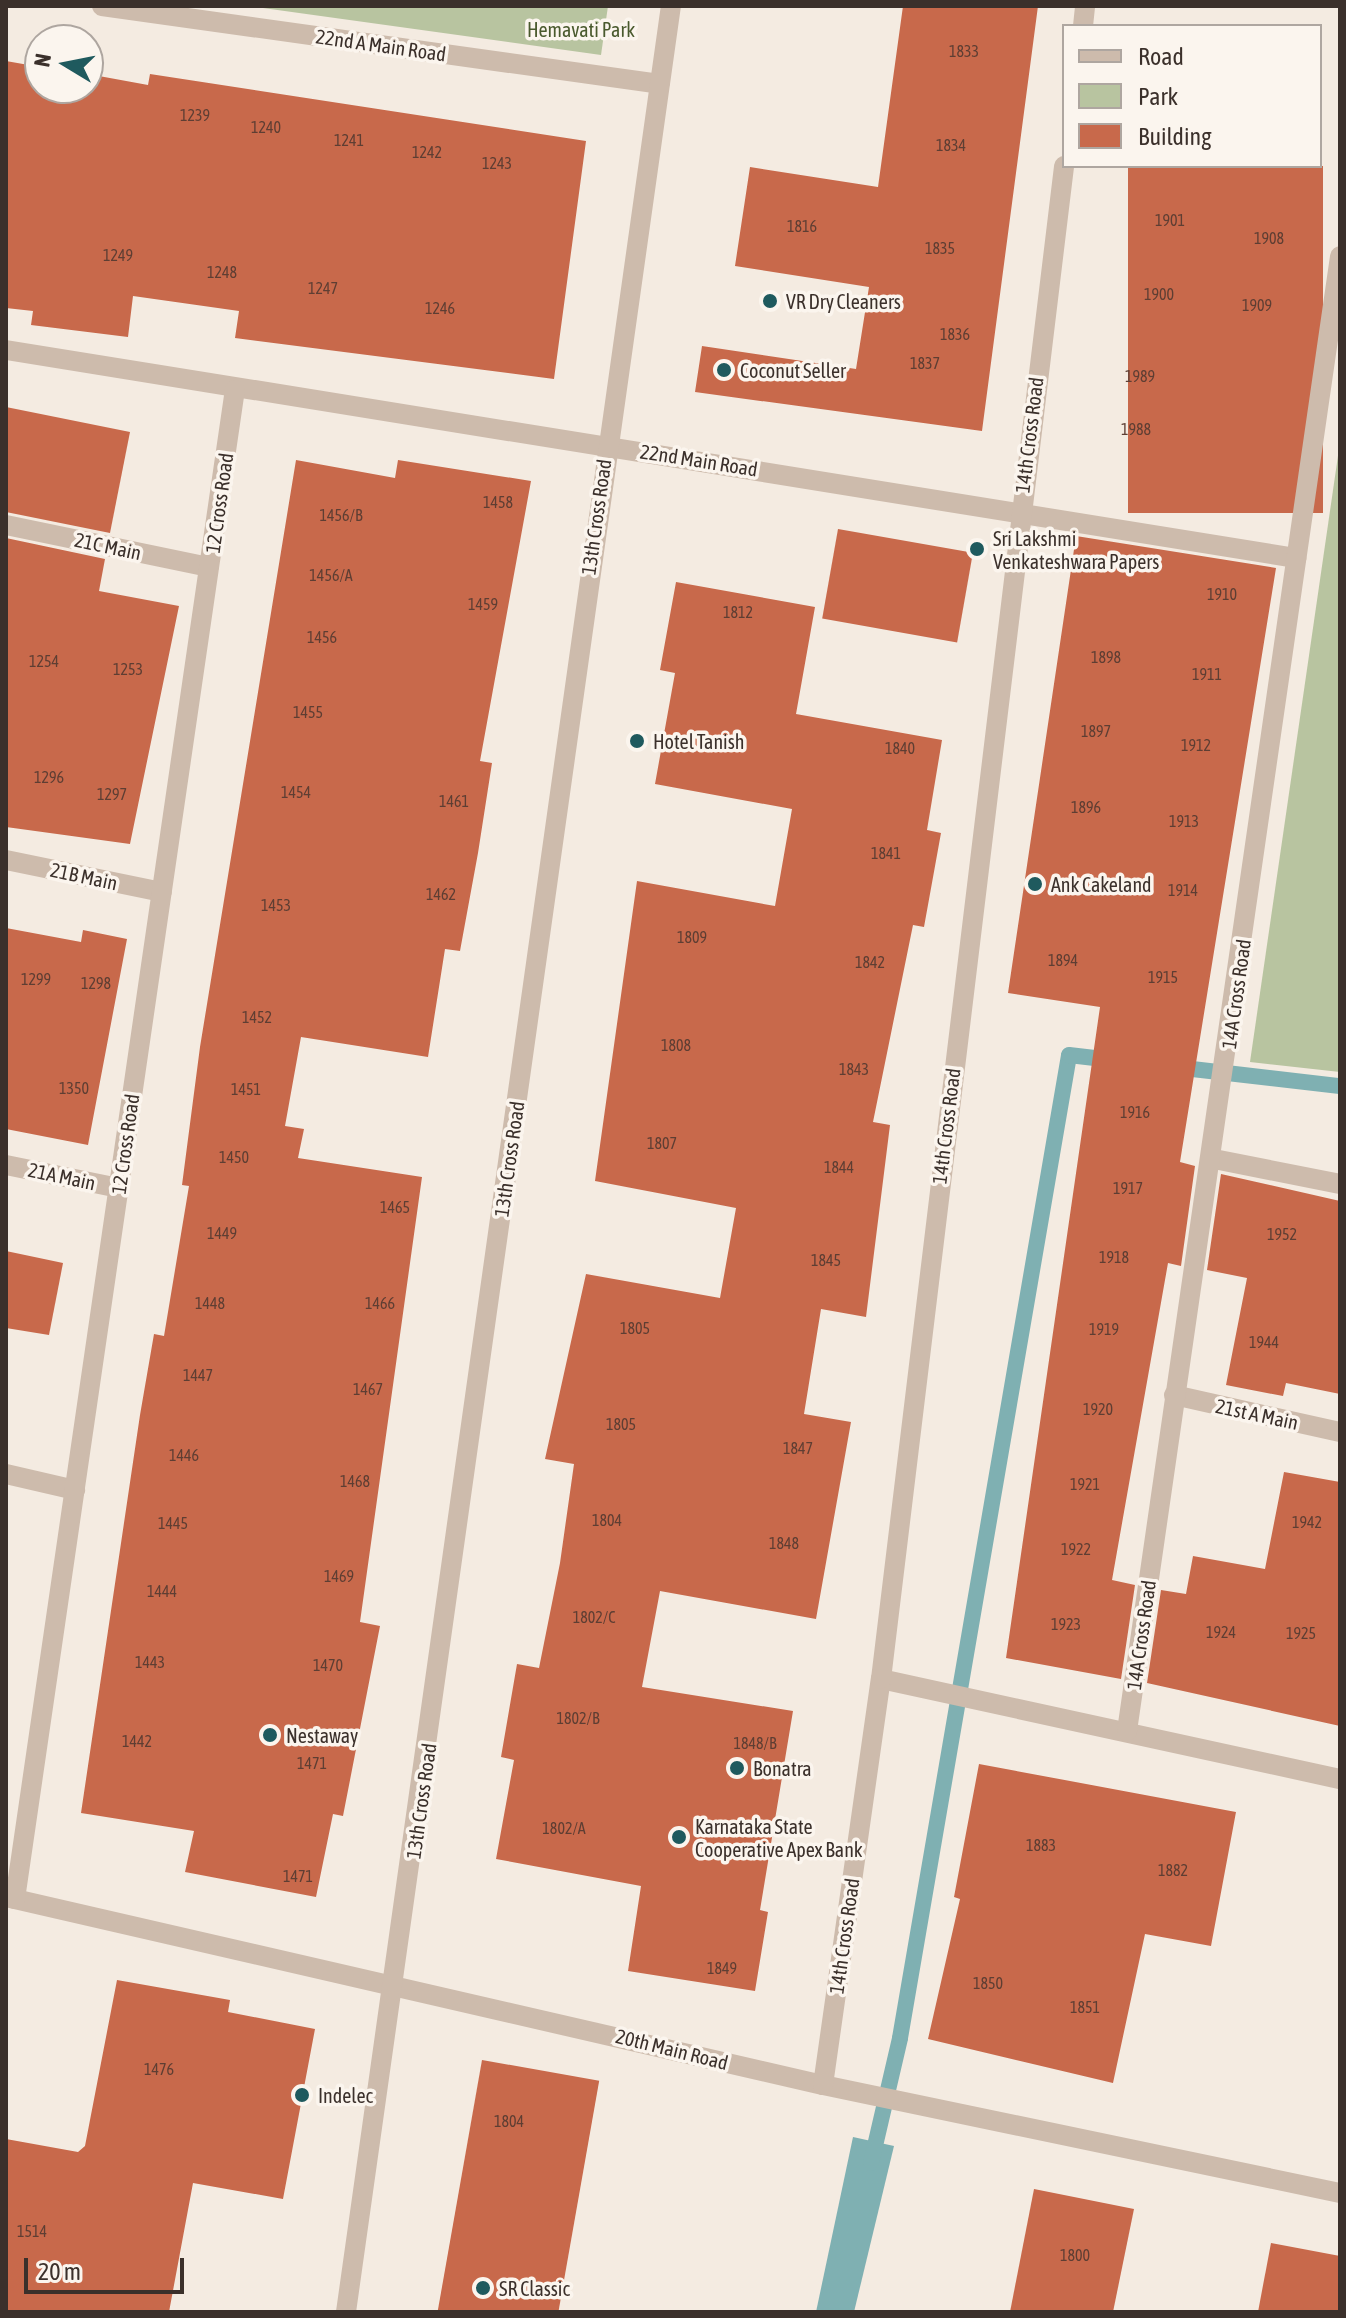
<!DOCTYPE html>
<html>
<head>
<meta charset="utf-8">
<style>
  body { margin:0 }
  #map { position:relative; width:1346px; height:2318px; overflow:hidden; background:#f4ebe1; font-family:"Asap Condensed",sans-serif }
  div>[style] { position:absolute }
  [style*='--x'] { left:calc(var(--x)*1px); top:calc(var(--y)*1px); width:calc(var(--w)*1px); rotate:calc(var(--a)*1deg) }
  .green>* { inset:0; background:#b8c4a0 }
  .water>* { inset:0; background:#7fb0b2 }
  .stream>* { height:16px; margin:-8px; padding:0 8px; transform-origin:8px; border-radius:8px; background:#7fb0b2 }
  .building>* { inset:0; background:#c8694b; transform-origin:0 0 }
  .minor>* { height:20px; margin:-10px; padding:0 10px; transform-origin:10px; border-radius:10px; background:#cdbbac }
  .tertiary>* { height:20px; margin:-10px; padding:0 10px; transform-origin:10px; border-radius:10px; background:#cdbbac }
  .dots>* { width:22px; height:22px; translate:-50% -50%; box-sizing:border-box; border:4px solid #fbf5ee; border-radius:50% }
  span { translate:-50% -50%; white-space:nowrap; text-align:center; line-height:1.15; -webkit-text-stroke:7px #fbf5ee; paint-order:stroke }
  .number-label { font-size:16px; color:#5e3e33 }
  .number-label span { -webkit-text-stroke-width:0 }
  .park-label { font-size:20px; color:#4a5a2e }
  .street-label { font-size:20px; color:#3b302b }
  .poi-label { font-size:20px; color:#3b302b }
  .left { translate:0 -50%; text-align:left }
  .frame { position:absolute; inset:0; border:8px solid #3b302b; pointer-events:none }
  .legend { position:absolute; left:1062px; top:24px; width:260px; height:144px; box-sizing:border-box; background:#fbf5ee; border:2px solid #aea6a0; margin:0; padding:10px 14px; list-style:none; font-size:24px; color:#3b302b }
  .legend li { display:flex; align-items:center; gap:16px; height:40px }
  .legend b { width:40px; border:2px solid #aea6a0 }
  .north { position:absolute; left:24px; top:24px; width:80px; height:80px; box-sizing:border-box; background:#fbf5ee; border:2px solid #aea6a0; border-radius:50%; rotate:280deg; font-size:22px; font-weight:700; line-height:32px; text-align:center; color:#3b302b }
  .north::after { content:''; display:block; margin:auto; width:28px; height:36px; background:#1f5a5e; clip-path:polygon(50% 0,100% 100%,50% 72%,0 100%) }
  .scale { position:absolute; left:24px; top:2258px; width:160px; height:36px; box-sizing:border-box; border:4px solid #3b302b; border-top:0; padding-left:10px; font-size:24px; line-height:28px; white-space:nowrap; color:#3b302b; -webkit-text-stroke:6px #fbf5ee; paint-order:stroke }
</style>
</head>
<body>
<div id="map">
  <div class="green">
    <i style="clip-path:polygon(249px 6px,608px 6px,601px 55px)"></i>
    <i style="clip-path:polygon(1340px 442px,1340px 1072px,1250px 1062px)"></i>
  </div>
  <div class="water">
    <i style="clip-path:polygon(853px 2137px,894px 2146px,854px 2312px,816px 2312px)"></i>
  </div>
  <div class="stream">
    <i style="--x:1175;--y:1067;--w:166;--a:6.6"></i>
    <i style="--x:871;--y:2163;--w:128;--a:-76.9"></i>
    <i style="--x:900;--y:2038;--w:997;--a:-80.24"></i>
    <i style="--x:1069;--y:1055;--w:43;--a:6.6"></i>
  </div>
  <div class="building">
    <i style="clip-path:polygon(903px 6px,1038px 6px,982px 431px,695px 392px,702px 346px,856px 369px,869px 287px,735px 266px,750px 167px,878px 187px)"></i>
    <i style="clip-path:polygon(6px 61px,40px 67px,40px 88px,88px 88px,88px 74px,148px 85px,150px 74px,586px 141px,554px 379px,235px 338px,239px 311px,133px 296px,128px 337px,31px 325px,33px 311px,6px 308px)"></i>
    <i style="left:1128px;top:166px;width:195px;height:347px"></i>
    <i style="clip-path:polygon(6px 407px,130px 432px,110px 533px,6px 512px)"></i>
    <i style="clip-path:polygon(296px 460px,395px 478px,398px 460px,531px 481px,480px 761px,492px 763px,478px 853px,460px 951px,445px 949px,428px 1057px,301px 1037px,285px 1126px,304px 1129px,298px 1158px,422px 1177px,360px 1622px,380px 1626px,343px 1816px,333px 1814px,316px 1897px,185px 1872px,194px 1831px,81px 1813px,140px 1415px,154px 1334px,164px 1336px,189px 1186px,182px 1185px,200px 1047px)"></i>
    <i style="left:838px;top:529px;width:137px;height:91px;rotate:10deg"></i>
    <i style="clip-path:polygon(1076px 536px,1276px 568px,1180px 1162px,1195px 1166px,1181px 1266px,1168px 1263px,1112px 1580px,1135px 1585px,1121px 1679px,1006px 1658px,1100px 1007px,1008px 993px)"></i>
    <i style="clip-path:polygon(6px 538px,105px 559px,99px 591px,179px 606px,130px 844px,6px 827px)"></i>
    <i style="clip-path:polygon(676px 582px,815px 607px,796px 714px,942px 740px,927px 830px,941px 833px,924px 927px,913px 925px,873px 1122px,890px 1125px,866px 1317px,821px 1309px,804px 1414px,851px 1422px,816px 1619px,660px 1591px,642px 1687px,793px 1711px,760px 1910px,768px 1912px,755px 1991px,628px 1971px,641px 1886px,496px 1859px,514px 1760px,501px 1757px,517px 1664px,539px 1668px,560px 1563px,574px 1464px,545px 1459px,586px 1274px,720px 1298px,736px 1208px,595px 1181px,637px 881px,775px 906px,792px 809px,655px 784px,675px 673px,660px 670px)"></i>
    <i style="clip-path:polygon(6px 928px,81px 942px,83px 930px,127px 939px,88px 1145px,6px 1129px)"></i>
    <i style="clip-path:polygon(1221px 1174px,1340px 1201px,1340px 1394px,1286px 1383px,1283px 1396px,1226px 1385px,1247px 1278px,1207px 1270px)"></i>
    <i style="clip-path:polygon(6px 1251px,63px 1263px,49px 1335px,6px 1328px)"></i>
    <i style="clip-path:polygon(1284px 1472px,1340px 1482px,1340px 1726px,1147px 1683px,1161px 1590px,1186px 1594px,1193px 1556px,1265px 1569px)"></i>
    <i style="clip-path:polygon(979px 1764px,1236px 1812px,1211px 1946px,1145px 1934px,1113px 2083px,928px 2039px,960px 1899px,954px 1897px)"></i>
    <i style="clip-path:polygon(117px 1980px,230px 2000px,228px 2012px,315px 2029px,283px 2199px,193px 2183px,169px 2312px,6px 2312px,6px 2139px,78px 2152px,85px 2146px)"></i>
    <i style="left:482px;top:2060px;width:119px;height:256px;rotate:10deg"></i>
    <i style="clip-path:polygon(1034px 2189px,1134px 2209px,1113px 2312px,1010px 2312px)"></i>
    <i style="clip-path:polygon(1271px 2243px,1340px 2256px,1340px 2312px,1258px 2312px)"></i>
  </div>
  <div class="minor">
    <i style="--x:102;--y:6;--w:563;--a:7.96"></i>
    <i style="--x:1083;--y:26;--w:20;--a:-84"></i>
    <i style="--x:6;--y:350;--w:1307;--a:9.16"></i>
    <i style="--x:6;--y:525;--w:207;--a:11.7"></i>
    <i style="--x:6;--y:860;--w:159;--a:11.6"></i>
    <i style="--x:1214;--y:1159;--w:128;--a:11.2"></i>
    <i style="--x:6;--y:1165;--w:115;--a:11.5"></i>
    <i style="--x:1174;--y:1395;--w:170;--a:12.6"></i>
    <i style="--x:6;--y:1474;--w:71;--a:13.1"></i>
    <i style="--x:881;--y:1679;--w:470;--a:12.3"></i>
    <i style="--x:1127;--y:1731;--w:1490;--a:-81.78"></i>
    <i style="--x:6;--y:1897;--w:838;--a:12.96"></i>
    <i style="--x:823;--y:2085;--w:528;--a:11.8"></i>
    <i style="--x:15;--y:1899;--w:1525;--a:-81.71"></i>
    <i style="--x:823;--y:2085;--w:410;--a:-81.9"></i>
    <i style="--x:881;--y:1679;--w:1524;--a:-83.1"></i>
  </div>
  <div class="tertiary">
    <i style="--x:346;--y:2312;--w:2329;--a:-81.98"></i>
  </div>
  <div class="dots">
    <i style="left:770px;top:301px;background:#1f5a5e"></i>
    <i style="left:724px;top:370px;background:#1f5a5e"></i>
    <i style="left:977px;top:549px;background:#1f5a5e"></i>
    <i style="left:637px;top:741px;background:#1f5a5e"></i>
    <i style="left:1035px;top:884px;background:#1f5a5e"></i>
    <i style="left:270px;top:1735px;background:#1f5a5e"></i>
    <i style="left:737px;top:1768px;background:#1f5a5e"></i>
    <i style="left:679px;top:1837px;background:#1f5a5e"></i>
    <i style="left:302px;top:2095px;background:#1f5a5e"></i>
    <i style="left:483px;top:2288px;background:#1f5a5e"></i>
  </div>
  <div class="number-label">
    <span style="left:964px;top:51px">1833</span>
    <span style="left:195px;top:115px">1239</span>
    <span style="left:266px;top:127px">1240</span>
    <span style="left:349px;top:140px">1241</span>
    <span style="left:951px;top:145px">1834</span>
    <span style="left:427px;top:152px">1242</span>
    <span style="left:497px;top:163px">1243</span>
    <span style="left:1170px;top:220px">1901</span>
    <span style="left:802px;top:226px">1816</span>
    <span style="left:1269px;top:238px">1908</span>
    <span style="left:940px;top:248px">1835</span>
    <span style="left:118px;top:255px">1249</span>
    <span style="left:222px;top:272px">1248</span>
    <span style="left:323px;top:288px">1247</span>
    <span style="left:1159px;top:294px">1900</span>
    <span style="left:1257px;top:305px">1909</span>
    <span style="left:440px;top:308px">1246</span>
    <span style="left:955px;top:334px">1836</span>
    <span style="left:925px;top:363px">1837</span>
    <span style="left:1140px;top:376px">1989</span>
    <span style="left:1136px;top:429px">1988</span>
    <span style="left:498px;top:502px">1458</span>
    <span style="left:341px;top:515px">1456/B</span>
    <span style="left:331px;top:575px">1456/A</span>
    <span style="left:1222px;top:594px">1910</span>
    <span style="left:483px;top:604px">1459</span>
    <span style="left:738px;top:612px">1812</span>
    <span style="left:322px;top:637px">1456</span>
    <span style="left:1106px;top:657px">1898</span>
    <span style="left:44px;top:661px">1254</span>
    <span style="left:128px;top:669px">1253</span>
    <span style="left:1207px;top:674px">1911</span>
    <span style="left:308px;top:712px">1455</span>
    <span style="left:1096px;top:731px">1897</span>
    <span style="left:1196px;top:745px">1912</span>
    <span style="left:900px;top:748px">1840</span>
    <span style="left:49px;top:777px">1296</span>
    <span style="left:296px;top:792px">1454</span>
    <span style="left:112px;top:794px">1297</span>
    <span style="left:454px;top:801px">1461</span>
    <span style="left:1086px;top:807px">1896</span>
    <span style="left:1184px;top:821px">1913</span>
    <span style="left:886px;top:853px">1841</span>
    <span style="left:1183px;top:890px">1914</span>
    <span style="left:441px;top:894px">1462</span>
    <span style="left:276px;top:905px">1453</span>
    <span style="left:692px;top:937px">1809</span>
    <span style="left:1063px;top:960px">1894</span>
    <span style="left:870px;top:962px">1842</span>
    <span style="left:1163px;top:977px">1915</span>
    <span style="left:36px;top:979px">1299</span>
    <span style="left:96px;top:983px">1298</span>
    <span style="left:257px;top:1017px">1452</span>
    <span style="left:676px;top:1045px">1808</span>
    <span style="left:854px;top:1069px">1843</span>
    <span style="left:74px;top:1088px">1350</span>
    <span style="left:246px;top:1089px">1451</span>
    <span style="left:1135px;top:1112px">1916</span>
    <span style="left:662px;top:1143px">1807</span>
    <span style="left:234px;top:1157px">1450</span>
    <span style="left:839px;top:1167px">1844</span>
    <span style="left:1128px;top:1188px">1917</span>
    <span style="left:395px;top:1207px">1465</span>
    <span style="left:222px;top:1233px">1449</span>
    <span style="left:1282px;top:1234px">1952</span>
    <span style="left:1114px;top:1257px">1918</span>
    <span style="left:826px;top:1260px">1845</span>
    <span style="left:210px;top:1303px">1448</span>
    <span style="left:380px;top:1303px">1466</span>
    <span style="left:635px;top:1328px">1805</span>
    <span style="left:1104px;top:1329px">1919</span>
    <span style="left:1264px;top:1342px">1944</span>
    <span style="left:198px;top:1375px">1447</span>
    <span style="left:368px;top:1389px">1467</span>
    <span style="left:1098px;top:1409px">1920</span>
    <span style="left:621px;top:1424px">1805</span>
    <span style="left:798px;top:1448px">1847</span>
    <span style="left:184px;top:1455px">1446</span>
    <span style="left:355px;top:1481px">1468</span>
    <span style="left:1085px;top:1484px">1921</span>
    <span style="left:607px;top:1520px">1804</span>
    <span style="left:1307px;top:1522px">1942</span>
    <span style="left:173px;top:1523px">1445</span>
    <span style="left:784px;top:1543px">1848</span>
    <span style="left:1076px;top:1549px">1922</span>
    <span style="left:339px;top:1576px">1469</span>
    <span style="left:162px;top:1591px">1444</span>
    <span style="left:594px;top:1617px">1802/C</span>
    <span style="left:1066px;top:1624px">1923</span>
    <span style="left:1221px;top:1632px">1924</span>
    <span style="left:1301px;top:1633px">1925</span>
    <span style="left:150px;top:1662px">1443</span>
    <span style="left:328px;top:1665px">1470</span>
    <span style="left:578px;top:1718px">1802/B</span>
    <span style="left:137px;top:1741px">1442</span>
    <span style="left:755px;top:1743px">1848/B</span>
    <span style="left:312px;top:1763px">1471</span>
    <span style="left:564px;top:1828px">1802/A</span>
    <span style="left:1041px;top:1845px">1883</span>
    <span style="left:1173px;top:1870px">1882</span>
    <span style="left:298px;top:1876px">1471</span>
    <span style="left:722px;top:1968px">1849</span>
    <span style="left:988px;top:1983px">1850</span>
    <span style="left:1085px;top:2007px">1851</span>
    <span style="left:159px;top:2069px">1476</span>
    <span style="left:509px;top:2121px">1804</span>
    <span style="left:32px;top:2231px">1514</span>
    <span style="left:1075px;top:2255px">1800</span>
  </div>
  <div class="park-label">
    <span style="left:581px;top:29px">Hemavati Park</span>
  </div>
  <div class="street-label">
    <span style="left:381px;top:45px;rotate:8deg">22nd A Main Road</span>
    <span style="left:1029px;top:435px;rotate:-83deg">14th Cross Road</span>
    <span style="left:699px;top:460px;rotate:9deg">22nd Main Road</span>
    <span style="left:219px;top:503px;rotate:-82deg">12 Cross Road</span>
    <span style="left:596px;top:517px;rotate:-82deg">13th Cross Road</span>
    <span style="left:108px;top:546px;rotate:12deg">21C Main</span>
    <span style="left:84px;top:876px;rotate:12deg">21B Main</span>
    <span style="left:1236px;top:994px;rotate:-82deg">14A Cross Road</span>
    <span style="left:946px;top:1126px;rotate:-83deg">14th Cross Road</span>
    <span style="left:125px;top:1144px;rotate:-82deg">12 Cross Road</span>
    <span style="left:509px;top:1159px;rotate:-82deg">13th Cross Road</span>
    <span style="left:62px;top:1176px;rotate:12deg">21A Main</span>
    <span style="left:1257px;top:1414px;rotate:12deg">21st A Main</span>
    <span style="left:1141px;top:1635px;rotate:-82deg">14A Cross Road</span>
    <span style="left:421px;top:1801px;rotate:-82deg">13th Cross Road</span>
    <span style="left:844px;top:1936px;rotate:-82deg">14th Cross Road</span>
    <span style="left:672px;top:2049px;rotate:14deg">20th Main Road</span>
  </div>
  <div class="poi-label">
    <span class="left" style="left:786px;top:301px">VR Dry Cleaners</span>
    <span class="left" style="left:740px;top:370px">Coconut Seller</span>
    <span class="left" style="left:993px;top:550px">Sri Lakshmi<br>Venkateshwara Papers</span>
    <span class="left" style="left:653px;top:741px">Hotel Tanish</span>
    <span class="left" style="left:1051px;top:884px">Ank Cakeland</span>
    <span class="left" style="left:286px;top:1735px">Nestaway</span>
    <span class="left" style="left:753px;top:1768px">Bonatra</span>
    <span class="left" style="left:695px;top:1838px">Karnataka State<br>Cooperative Apex Bank</span>
    <span class="left" style="left:318px;top:2095px">Indelec</span>
    <span class="left" style="left:499px;top:2288px">SR Classic</span>
  </div>
  <div class="frame"></div>
  <ul class="legend">
  <li><b style="height:10px;background:#cdbbac"></b>Road</li>
  <li><b style="height:22px;background:#b8c4a0"></b>Park</li>
  <li><b style="height:22px;background:#c8694b"></b>Building</li>
  </ul>
  <div class="north">N</div>
  <div class="scale">20 m</div>
</div>
</body>
</html>
